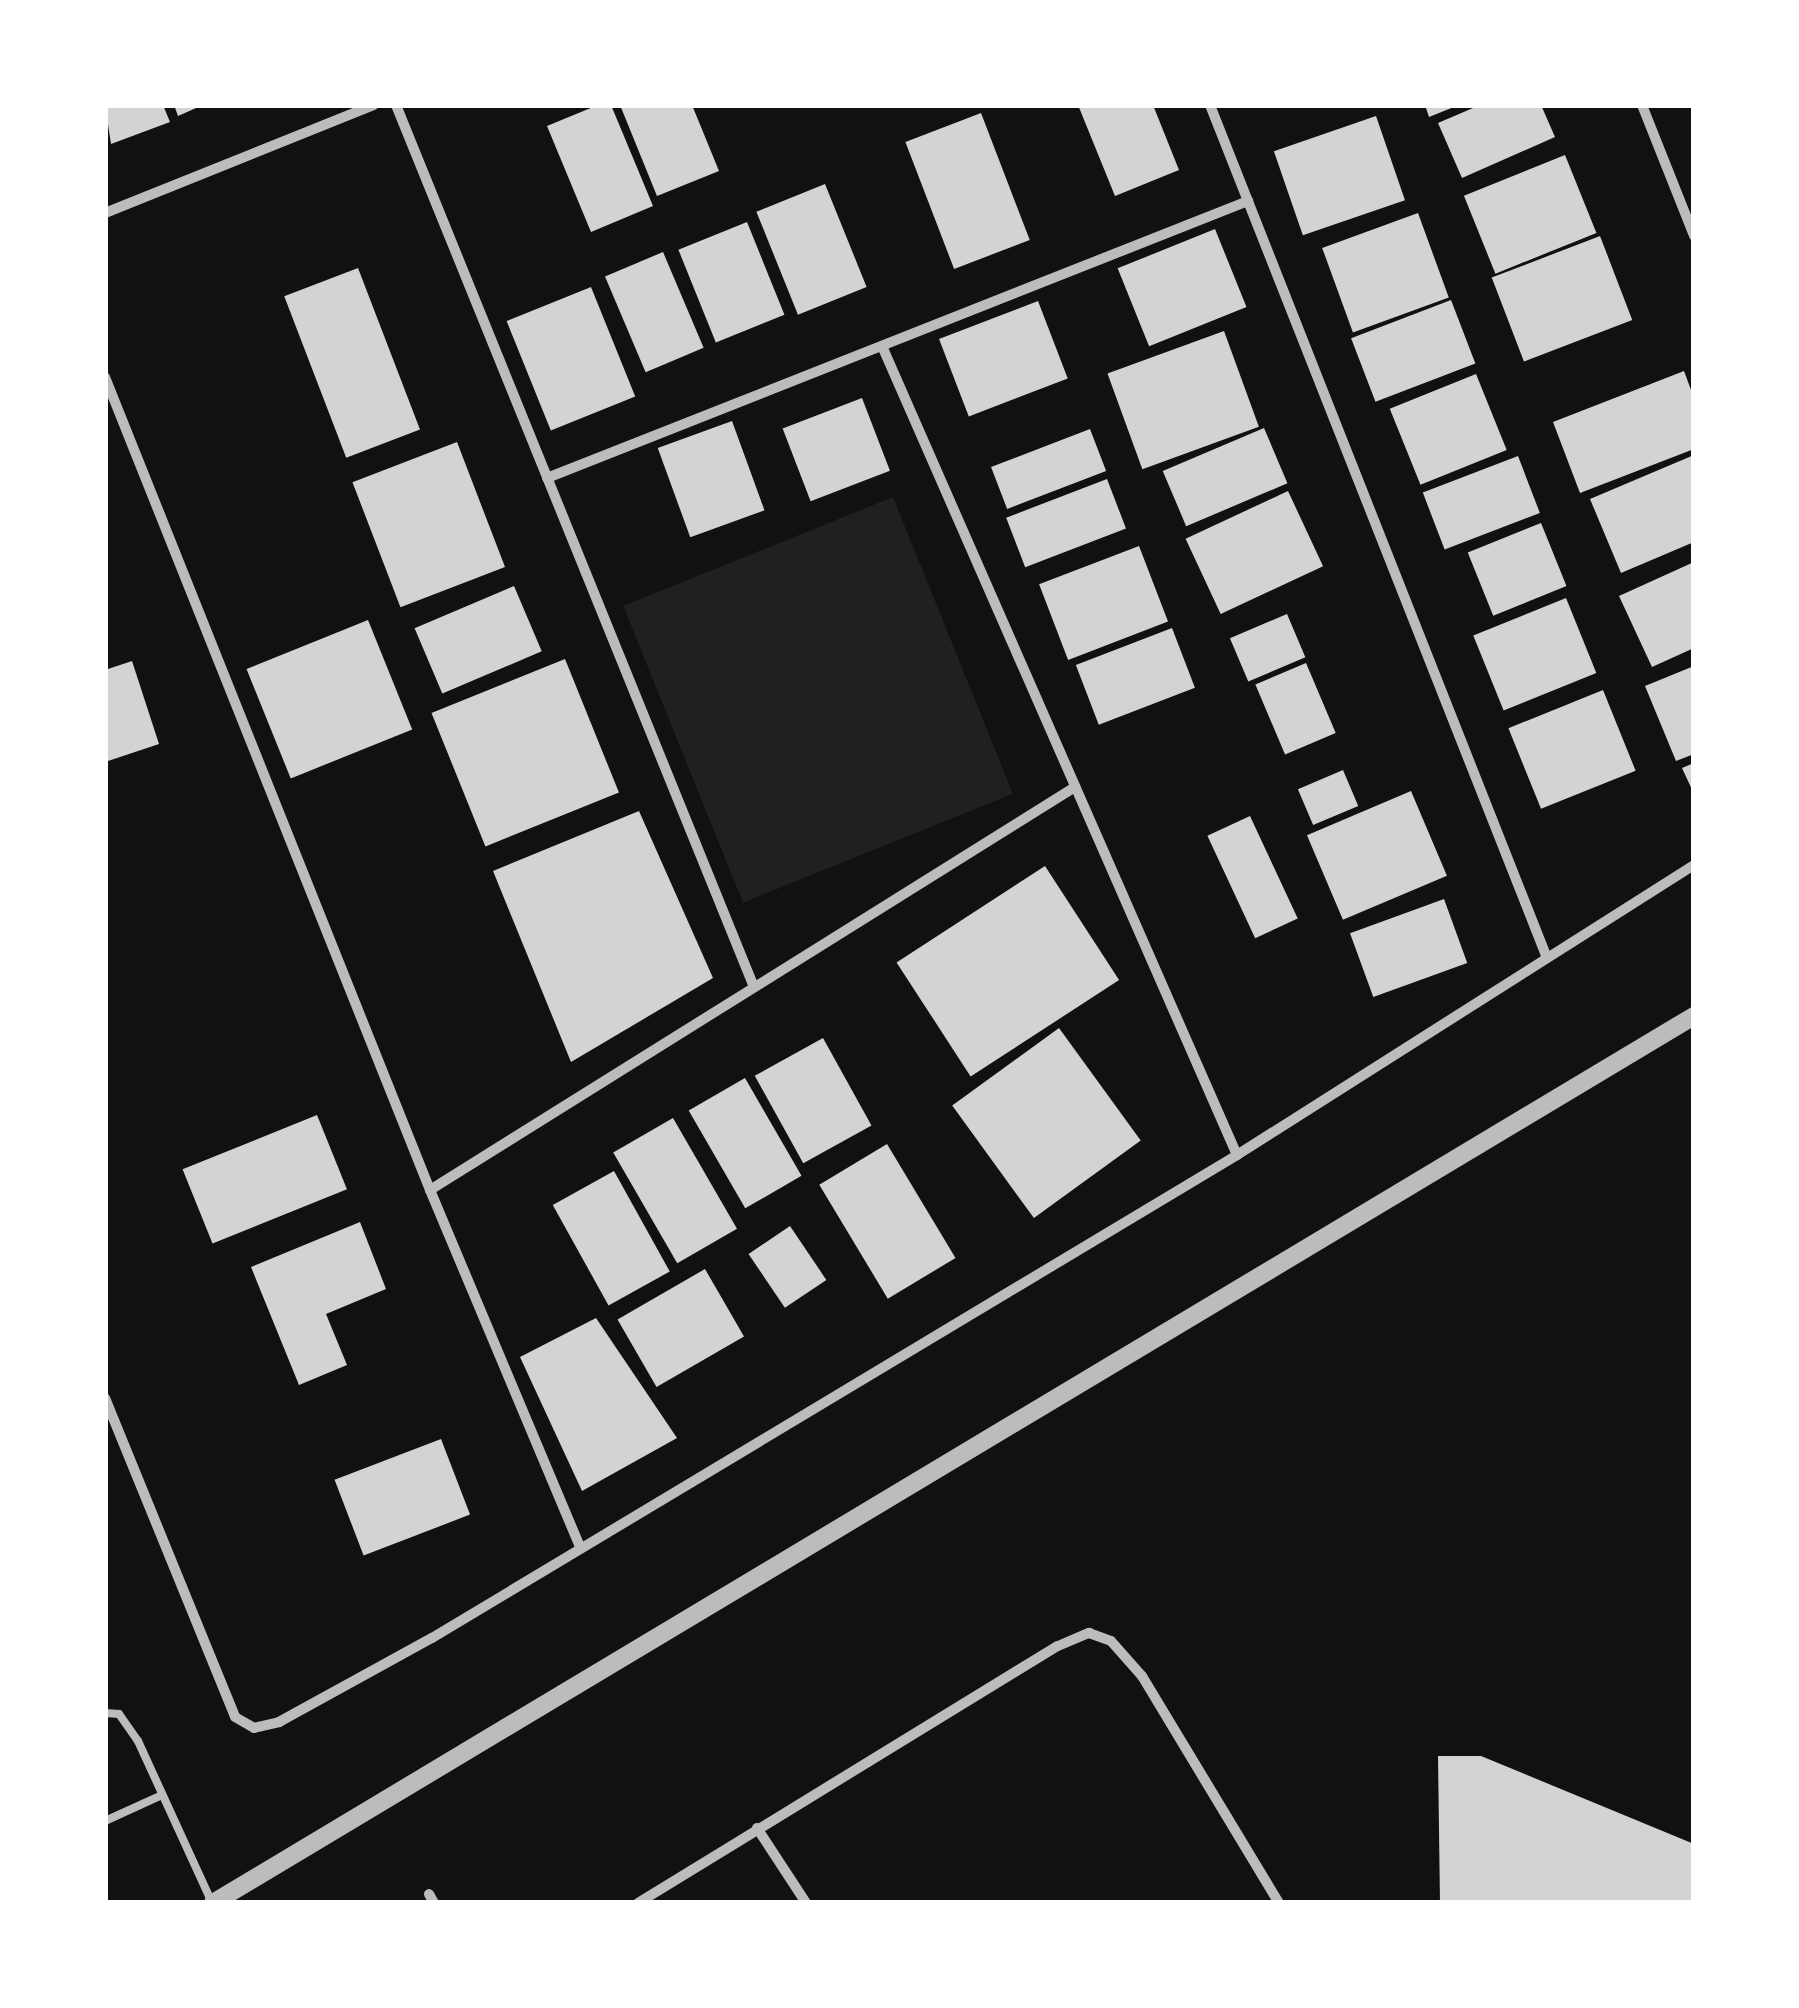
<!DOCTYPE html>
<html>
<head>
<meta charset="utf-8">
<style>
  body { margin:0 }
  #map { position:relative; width:1799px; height:2008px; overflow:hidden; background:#111; font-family:Literata,serif }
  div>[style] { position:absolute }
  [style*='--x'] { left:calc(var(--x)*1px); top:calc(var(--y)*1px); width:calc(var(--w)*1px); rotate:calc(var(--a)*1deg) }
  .green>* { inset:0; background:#202020; transform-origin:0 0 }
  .building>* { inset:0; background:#d3d3d3; transform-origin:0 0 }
  .service>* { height:8px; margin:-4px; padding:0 4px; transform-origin:4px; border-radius:4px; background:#bcbcbc }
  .minor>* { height:10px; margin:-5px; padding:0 5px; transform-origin:5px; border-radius:5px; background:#bcbcbc }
  .tertiary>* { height:18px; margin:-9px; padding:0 9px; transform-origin:9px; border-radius:9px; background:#bcbcbc }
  span { translate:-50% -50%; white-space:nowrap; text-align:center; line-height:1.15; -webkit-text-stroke:8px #fff; paint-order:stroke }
  .frame { position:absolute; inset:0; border:108px solid #fff; pointer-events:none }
</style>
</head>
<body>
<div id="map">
  <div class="green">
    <i style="left:893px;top:497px;width:320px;height:291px;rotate:68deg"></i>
  </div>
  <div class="building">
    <i style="clip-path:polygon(105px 105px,163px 105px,170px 122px,111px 144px)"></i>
    <i style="clip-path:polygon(174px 105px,203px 105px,178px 116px)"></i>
    <i style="clip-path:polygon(598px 105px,611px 105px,653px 206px,591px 232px,547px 126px)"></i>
    <i style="clip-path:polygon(620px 105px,692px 105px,719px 171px,657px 196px)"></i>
    <i style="clip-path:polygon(1078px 105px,1153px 105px,1179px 170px,1115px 196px)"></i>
    <i style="clip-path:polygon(1425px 105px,1459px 105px,1429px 117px)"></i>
    <i style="clip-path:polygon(1480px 105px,1541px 105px,1555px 137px,1462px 178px,1438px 123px)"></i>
    <i style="left:981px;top:113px;width:136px;height:81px;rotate:69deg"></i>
    <i style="left:1376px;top:116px;width:89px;height:108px;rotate:71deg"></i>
    <i style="left:1565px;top:155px;width:84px;height:109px;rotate:68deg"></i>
    <i style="left:825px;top:184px;width:111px;height:74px;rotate:68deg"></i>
    <i style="left:1418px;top:213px;width:90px;height:102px;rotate:70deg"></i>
    <i style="left:747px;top:222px;width:100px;height:74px;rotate:68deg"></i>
    <i style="left:1215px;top:229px;width:84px;height:105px;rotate:68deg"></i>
    <i style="left:1600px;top:236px;width:90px;height:116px;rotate:69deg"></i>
    <i style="left:663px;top:252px;width:104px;height:63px;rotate:67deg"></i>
    <i style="left:358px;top:268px;width:173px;height:79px;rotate:69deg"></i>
    <i style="left:591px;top:287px;width:118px;height:91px;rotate:68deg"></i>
    <i style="left:1451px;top:300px;width:68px;height:107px;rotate:69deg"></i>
    <i style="left:1038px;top:301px;width:83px;height:106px;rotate:69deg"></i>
    <i style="left:1224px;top:331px;width:102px;height:124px;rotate:70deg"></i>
    <i style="clip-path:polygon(1684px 371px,1694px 398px,1694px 449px,1580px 493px,1553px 422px)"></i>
    <i style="left:1476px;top:374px;width:82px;height:93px;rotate:68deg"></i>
    <i style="left:862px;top:398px;width:78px;height:85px;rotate:69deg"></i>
    <i style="left:732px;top:421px;width:95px;height:79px;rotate:70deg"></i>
    <i style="left:1264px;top:428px;width:60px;height:110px;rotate:67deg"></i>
    <i style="left:1090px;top:429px;width:45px;height:106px;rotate:69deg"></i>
    <i style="left:457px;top:442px;width:134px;height:112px;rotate:69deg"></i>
    <i style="clip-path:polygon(1694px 455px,1694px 542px,1621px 573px,1590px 499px)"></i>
    <i style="left:1518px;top:456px;width:61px;height:102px;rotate:69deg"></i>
    <i style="left:1107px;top:479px;width:53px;height:108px;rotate:69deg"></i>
    <i style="left:1288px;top:491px;width:83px;height:113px;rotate:65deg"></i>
    <i style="left:1541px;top:523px;width:68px;height:79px;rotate:68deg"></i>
    <i style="left:1139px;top:546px;width:81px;height:107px;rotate:69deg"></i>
    <i style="clip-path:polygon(1694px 562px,1694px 648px,1652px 667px,1619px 596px)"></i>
    <i style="left:514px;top:586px;width:71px;height:108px;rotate:67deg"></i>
    <i style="left:1566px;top:598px;width:81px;height:100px;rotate:68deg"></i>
    <i style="left:1287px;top:614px;width:47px;height:62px;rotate:67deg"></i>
    <i style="left:368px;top:620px;width:118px;height:131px;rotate:68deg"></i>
    <i style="left:1172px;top:628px;width:64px;height:103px;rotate:69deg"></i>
    <i style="left:565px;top:659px;width:144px;height:144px;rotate:68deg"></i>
    <i style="clip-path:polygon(132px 661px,159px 744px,105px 762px,105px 670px)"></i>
    <i style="left:1306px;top:663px;width:76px;height:55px;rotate:67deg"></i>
    <i style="clip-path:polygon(1694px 666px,1694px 754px,1676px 761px,1645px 686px)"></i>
    <i style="left:1603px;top:690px;width:87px;height:102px;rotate:68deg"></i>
    <i style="clip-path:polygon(1694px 763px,1694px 794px,1682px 768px)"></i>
    <i style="left:1343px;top:770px;width:39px;height:49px;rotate:67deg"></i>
    <i style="left:1411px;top:791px;width:92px;height:113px;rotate:67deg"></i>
    <i style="clip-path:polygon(639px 811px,713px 978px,571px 1062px,493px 871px)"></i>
    <i style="left:1250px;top:816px;width:113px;height:47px;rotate:65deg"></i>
    <i style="left:1045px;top:866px;width:136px;height:177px;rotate:57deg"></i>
    <i style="left:1444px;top:899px;width:68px;height:100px;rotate:70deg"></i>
    <i style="left:1059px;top:1028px;width:139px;height:132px;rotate:54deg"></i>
    <i style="left:823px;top:1038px;width:100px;height:78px;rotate:61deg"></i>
    <i style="left:745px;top:1078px;width:113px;height:65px;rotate:60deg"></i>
    <i style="left:317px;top:1115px;width:80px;height:145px;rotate:68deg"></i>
    <i style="left:673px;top:1118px;width:128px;height:69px;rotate:60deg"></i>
    <i style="left:887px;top:1144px;width:133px;height:79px;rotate:59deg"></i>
    <i style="left:614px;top:1171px;width:115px;height:70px;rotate:61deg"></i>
    <i style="clip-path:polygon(360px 1222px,386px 1289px,326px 1314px,347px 1365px,299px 1385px,251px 1267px)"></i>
    <i style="left:790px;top:1226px;width:65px;height:50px;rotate:56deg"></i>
    <i style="left:705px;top:1269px;width:78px;height:101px;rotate:60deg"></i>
    <i style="clip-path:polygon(596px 1318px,677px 1438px,582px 1491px,520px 1357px)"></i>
    <i style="left:441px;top:1439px;width:81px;height:114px;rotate:69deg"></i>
    <i style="clip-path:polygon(1438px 1756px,1481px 1756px,1694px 1844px,1694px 1903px,1440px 1903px)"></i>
  </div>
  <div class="service">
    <i style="--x:105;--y:1713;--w:14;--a:4"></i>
    <i style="--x:119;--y:1714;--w:33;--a:55"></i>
    <i style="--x:138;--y:1741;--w:178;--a:65.4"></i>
    <i style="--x:105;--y:1821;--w:63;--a:-24.5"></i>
  </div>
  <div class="minor">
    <i style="--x:396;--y:105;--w:952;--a:67.91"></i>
    <i style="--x:1210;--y:105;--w:917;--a:68.44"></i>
    <i style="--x:1642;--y:105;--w:141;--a:68.3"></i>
    <i style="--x:105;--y:213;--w:290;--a:-21.9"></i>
    <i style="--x:882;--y:346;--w:883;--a:66.31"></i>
    <i style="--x:105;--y:377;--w:876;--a:68.21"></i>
    <i style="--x:430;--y:1190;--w:385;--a:67.2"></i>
    <i style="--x:547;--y:478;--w:754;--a:-21.56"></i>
    <i style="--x:430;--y:1190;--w:761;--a:-32"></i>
    <i style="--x:105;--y:1398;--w:344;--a:67.8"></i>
    <i style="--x:235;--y:1717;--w:22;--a:30"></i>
    <i style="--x:254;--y:1728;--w:26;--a:-13"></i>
    <i style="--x:279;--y:1722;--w:175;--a:-28.8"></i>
    <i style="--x:432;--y:1638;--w:939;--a:-30.96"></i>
    <i style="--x:1237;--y:1155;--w:541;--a:-32.4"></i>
    <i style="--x:757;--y:1828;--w:90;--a:56.8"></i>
    <i style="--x:429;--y:1894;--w:10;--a:61"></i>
    <i style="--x:638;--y:1903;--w:492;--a:-31.5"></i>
    <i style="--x:1058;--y:1646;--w:34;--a:-23"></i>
    <i style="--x:1089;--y:1633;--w:23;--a:20"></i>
    <i style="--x:1111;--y:1641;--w:47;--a:48.5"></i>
    <i style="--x:1142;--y:1676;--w:265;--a:58.9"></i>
  </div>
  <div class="tertiary">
    <i style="--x:213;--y:1903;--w:1726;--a:-30.92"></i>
  </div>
  <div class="frame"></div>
</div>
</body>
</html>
